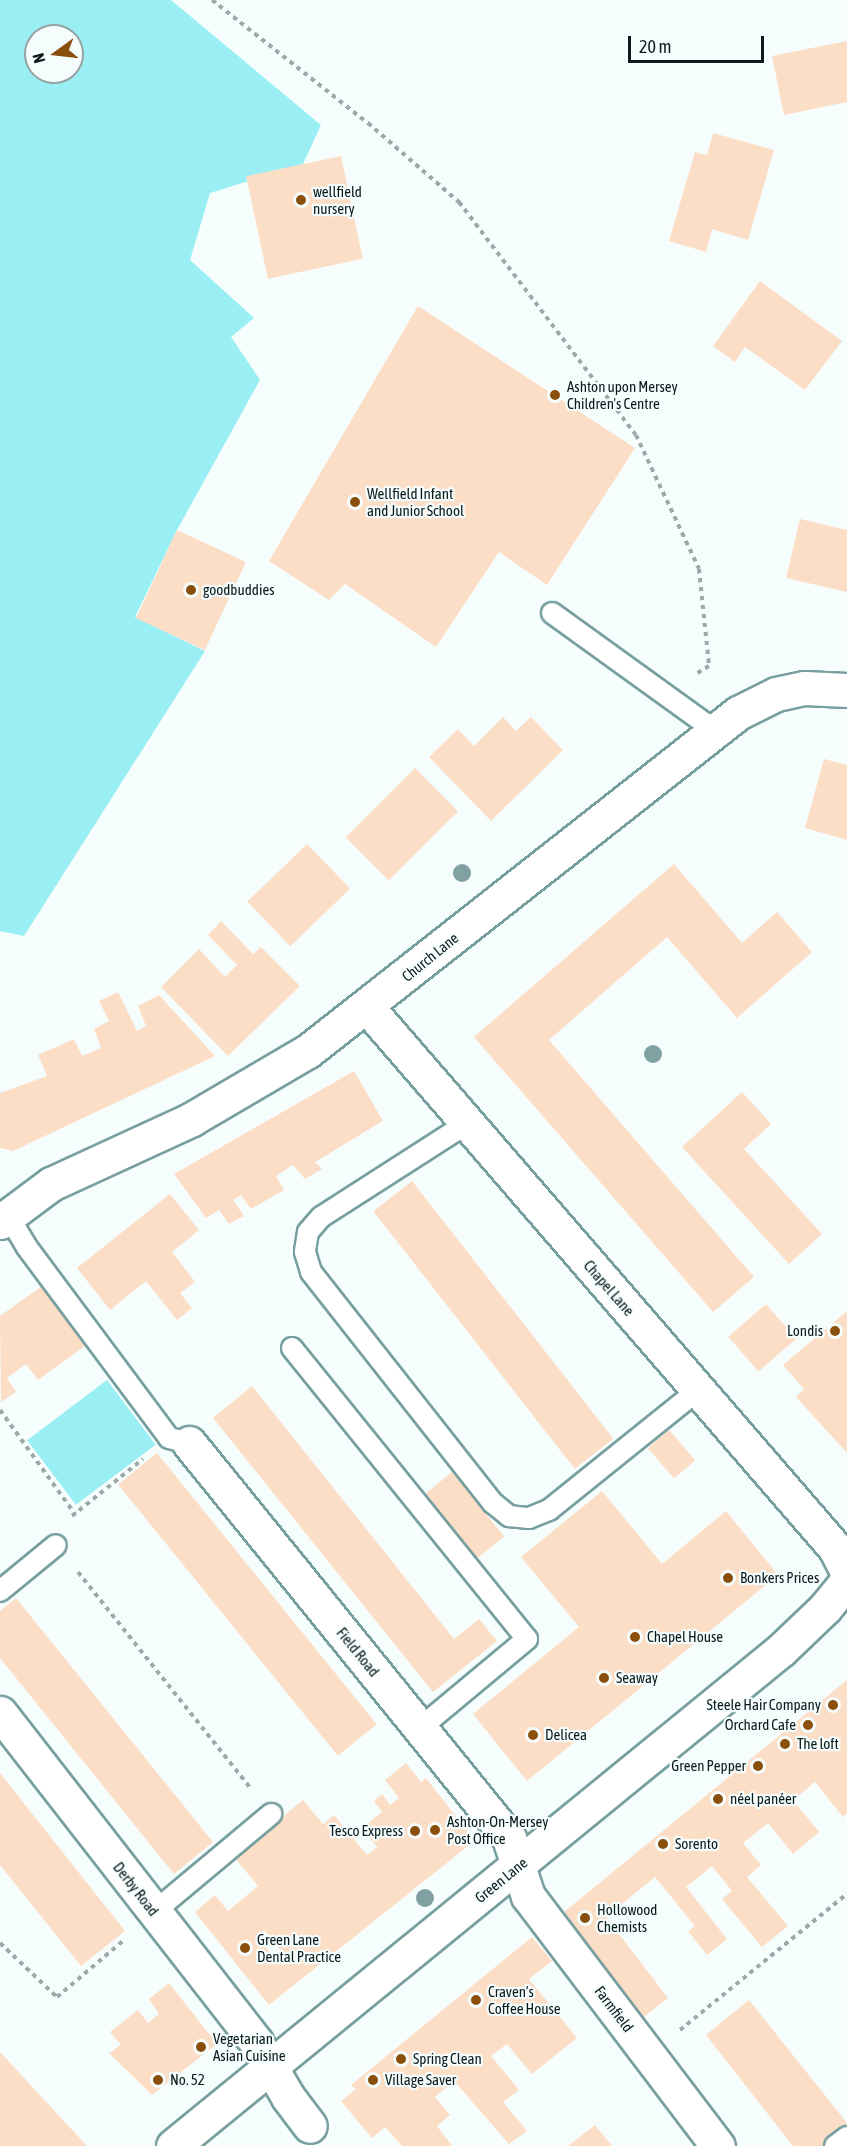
<!DOCTYPE html>
<html>
<head>
<meta charset="utf-8">
<style>
  body { margin:0 }
  #map { position:relative; width:847px; height:2146px; overflow:hidden; background:#f5fdfd; font-family:"Asap Condensed",sans-serif }
  div>[style] { position:absolute }
  [style*='--x'] { left:calc(var(--x)*1px); top:calc(var(--y)*1px); width:calc(var(--w)*1px); rotate:calc(var(--a)*1deg) }
  .green>* { inset:0; background:#99eff3; transform-origin:0 0 }
  .building>* { inset:0; background:#fcdec6; transform-origin:0 0 }
  .path>* { height:4px; margin-top:-2px; transform-origin:0; background:repeating-linear-gradient(90deg,#9ea8a9 0 4.5px,transparent 0 9px) }
  .roads { filter:drop-shadow(2px 0 #789fa0) drop-shadow(-2px 0 #789fa0) drop-shadow(0 2px #789fa0) drop-shadow(0 -2px #789fa0) }
  .lane>* { height:20px; margin:-10px; padding:0 10px; transform-origin:10px; border-radius:10px; background:#fff }
  .street>* { height:33px; margin:-16.5px; padding:0 16.5px; transform-origin:16.5px; border-radius:16.5px; background:#fff }
  .trees>* { width:18px; height:18px; margin:-9px; border-radius:50%; background:#7fa1a2 }
  .dots>* { width:16px; height:16px; translate:-50% -50%; box-sizing:border-box; border:3px solid #f5fdfd; border-radius:50% }
  span { translate:-50% -50%; white-space:nowrap; text-align:center; line-height:1.15; -webkit-text-stroke:4.5px #f5fdfd; paint-order:stroke }
  .poi-label { font-size:15px; color:#0b1a1b }
  .left { translate:0 -50%; text-align:left }
  .right { translate:-100% -50%; text-align:right }
  .street-label { font-size:15px; color:#0b1a1b }
  .north { position:absolute; left:24px; top:24px; width:60px; height:60px; box-sizing:border-box; background:#f5fdfd; border:2px solid #97a2a3; border-radius:50%; rotate:255deg; font-size:16px; font-weight:700; line-height:24px; text-align:center; color:#0b1a1b }
  .north::after { content:''; display:block; margin:auto; width:21px; height:27px; background:#8a4f0b; clip-path:polygon(50% 0,100% 100%,50% 72%,0 100%) }
  .scale { position:absolute; left:628px; top:36px; width:136px; height:27px; box-sizing:border-box; border:3px solid #0b1a1b; border-top:0; padding-left:8px; font-size:18px; line-height:21px; white-space:nowrap; color:#0b1a1b; -webkit-text-stroke:4px #f5fdfd; paint-order:stroke }
</style>
</head>
<body>
<div id="map">
  <div class="green">
    <i style="clip-path:polygon(evenodd,0 0,171px 0,321px 125px,303px 164px,210px 193px,190px 260px,254px 318px,231px 337px,260px 380px,177px 530px,135px 617px,205px 651px,24px 936px,0 931px,0 0,36px 36px,72px 36px,72px 72px,36px 72px,36px 36px)"></i>
    <i style="left:107px;top:1380px;width:81px;height:100px;rotate:53deg"></i>
  </div>
  <div class="building">
    <i style="clip-path:polygon(847px 41px,847px 102px,784px 115px,772px 56px)"></i>
    <i style="clip-path:polygon(713px 133px,774px 150px,748px 240px,712px 229px,706px 252px,669px 241px,695px 152px,707px 155px)"></i>
    <i style="left:341px;top:156px;width:105px;height:97px;rotate:78deg"></i>
    <i style="clip-path:polygon(760px 281px,842px 341px,805px 390px,745px 347px,735px 362px,713px 346px)"></i>
    <i style="clip-path:polygon(418px 306px,635px 448px,547px 585px,499px 552px,436px 647px,345px 584px,329px 600px,269px 561px)"></i>
    <i style="clip-path:polygon(800px 519px,847px 530px,847px 592px,786px 578px)"></i>
    <i style="left:177px;top:530px;width:76px;height:97px;rotate:25deg"></i>
    <i style="clip-path:polygon(503px 717px,516px 731px,531px 717px,563px 750px,491px 821px,429px 757px,458px 729px,474px 746px)"></i>
    <i style="clip-path:polygon(824px 759px,847px 765px,847px 840px,805px 828px)"></i>
    <i style="left:415px;top:768px;width:61px;height:98px;rotate:45deg"></i>
    <i style="left:307px;top:844px;width:62px;height:83px;rotate:46deg"></i>
    <i style="clip-path:polygon(674px 864px,742px 943px,777px 912px,812px 952px,737px 1018px,667px 937px,549px 1040px,754px 1277px,713px 1312px,474px 1037px)"></i>
    <i style="clip-path:polygon(221px 921px,253px 954px,261px 947px,300px 986px,228px 1056px,161px 987px,199px 949px,225px 977px,237px 965px,208px 935px)"></i>
    <i style="clip-path:polygon(118px 992px,137px 1031px,146px 1026px,138px 1006px,159px 995px,215px 1056px,13px 1151px,0 1148px,0 1093px,47px 1076px,38px 1055px,74px 1039px,82px 1056px,101px 1048px,94px 1029px,109px 1021px,99px 1001px)"></i>
    <i style="clip-path:polygon(354px 1071px,383px 1121px,315px 1162px,322px 1169px,305px 1179px,293px 1165px,276px 1176px,284px 1190px,251px 1209px,241px 1195px,233px 1200px,244px 1216px,229px 1224px,219px 1210px,206px 1218px,174px 1174px)"></i>
    <i style="clip-path:polygon(742px 1092px,771px 1124px,744px 1149px,822px 1234px,789px 1264px,682px 1147px)"></i>
    <i style="left:412px;top:1181px;width:327px;height:49px;rotate:52deg"></i>
    <i style="clip-path:polygon(170px 1194px,199px 1230px,172px 1252px,195px 1282px,180px 1293px,192px 1308px,177px 1320px,146px 1281px,110px 1310px,77px 1268px)"></i>
    <i style="clip-path:polygon(42px 1286px,85px 1346px,38px 1380px,26px 1364px,7px 1378px,16px 1392px,1px 1402px,0 1316px)"></i>
    <i style="left:766px;top:1304px;width:46px;height:50px;rotate:49deg"></i>
    <i style="clip-path:polygon(847px 1311px,847px 1453px,796px 1397px,804px 1389px,783px 1365px)"></i>
    <i style="clip-path:polygon(252px 1386px,454px 1639px,479px 1619px,497px 1641px,433px 1692px,213px 1418px)"></i>
    <i style="left:669px;top:1430px;width:40px;height:28px;rotate:49deg"></i>
    <i style="left:157px;top:1453px;width:349px;height:50px;rotate:51deg"></i>
    <i style="left:452px;top:1472px;width:83px;height:38px;rotate:51deg"></i>
    <i style="clip-path:polygon(602px 1491px,662px 1564px,726px 1511px,778px 1575px,527px 1781px,473px 1714px,579px 1627px,521px 1557px)"></i>
    <i style="clip-path:polygon(16px 1598px,213px 1842px,174px 1874px,0 1658px,0 1611px)"></i>
    <i style="clip-path:polygon(847px 1680px,847px 1813px,843px 1817px,815px 1782px,793px 1800px,819px 1832px,793px 1854px,768px 1823px,743px 1843px,761px 1865px,747px 1877px,788px 1926px,762px 1947px,722px 1899px,732px 1891px,712px 1866px,686px 1887px,727px 1939px,707px 1955px,688px 1931px,695px 1926px,655px 1877px,606px 1917px,668px 1998px,639px 2021px,558px 1917px)"></i>
    <i style="clip-path:polygon(evenodd,406px 1763px,421px 1782px,426px 1778px,469px 1833px,468px 1846px,269px 2005px,195px 1912px,215px 1895px,228px 1911px,258px 1886px,234px 1857px,303px 1800px,323px 1824px,334px 1815px,367px 1855px,377px 1847px,362px 1828px,382px 1812px,374px 1801px,382px 1794px,390px 1805px,399px 1798px,385px 1780px,406px 1763px,264px 1930px,284px 1955px,277px 1960px,257px 1937px,264px 1930px)"></i>
    <i style="clip-path:polygon(0 1773px,125px 1931px,81px 1966px,0 1865px)"></i>
    <i style="clip-path:polygon(532px 1937px,552px 1961px,529px 1979px,577px 2038px,532px 2074px,507px 2044px,491px 2056px,519px 2090px,503px 2102px,527px 2131px,509px 2144px,454px 2081px,435px 2097px,450px 2115px,437px 2126px,452px 2146px,402px 2146px,385px 2127px,372px 2138px,341px 2101px,356px 2089px,351px 2085px)"></i>
    <i style="clip-path:polygon(169px 1983px,217px 2044px,152px 2095px,109px 2053px,121px 2045px,110px 2032px,138px 2010px,148px 2023px,159px 2014px,149px 1999px)"></i>
    <i style="clip-path:polygon(749px 2000px,847px 2123px,822px 2146px,793px 2146px,706px 2035px)"></i>
    <i style="clip-path:polygon(0 2052px,87px 2146px,0 2146px)"></i>
    <i style="clip-path:polygon(595px 2125px,612px 2146px,568px 2146px)"></i>
  </div>
  <div class="path">
    <i style="--x:212;--y:0;--w:199;--a:38.3"></i>
    <i style="--x:368;--y:123;--w:121;--a:41"></i>
    <i style="--x:459;--y:202;--w:293;--a:52.8"></i>
    <i style="--x:636;--y:435;--w:148;--a:64.8"></i>
    <i style="--x:699;--y:569;--w:98;--a:84.1"></i>
    <i style="--x:709;--y:666;--w:17;--a:149"></i>
    <i style="--x:0;--y:1410;--w:128;--a:54.2"></i>
    <i style="--x:72;--y:1516;--w:91;--a:-38.8"></i>
    <i style="--x:78;--y:1572;--w:278;--a:51.4"></i>
    <i style="--x:0;--y:1943;--w:79;--a:43.5"></i>
    <i style="--x:57;--y:1997;--w:88;--a:-40.4"></i>
    <i style="--x:680;--y:2030;--w:215;--a:-39.2"></i>
  </div>
  <div class="roads">
    <div class="lane">
      <i style="--x:552;--y:613;--w:200;--a:35.8"></i>
      <i style="--x:466;--y:1124;--w:172;--a:147.3"></i>
      <i style="--x:321;--y:1217;--w:20;--a:131"></i>
      <i style="--x:308;--y:1232;--w:20;--a:99"></i>
      <i style="--x:305;--y:1252;--w:21;--a:73"></i>
      <i style="--x:311;--y:1272;--w:294;--a:51.8"></i>
      <i style="--x:493;--y:1503;--w:21;--a:39"></i>
      <i style="--x:509;--y:1516;--w:20;--a:6"></i>
      <i style="--x:529;--y:1518;--w:22;--a:-22"></i>
      <i style="--x:549;--y:1510;--w:191;--a:-38.8"></i>
      <i style="--x:7;--y:1214;--w:37;--a:59"></i>
      <i style="--x:26;--y:1246;--w:239;--a:53.3"></i>
      <i style="--x:169;--y:1438;--w:21;--a:14"></i>
      <i style="--x:292;--y:1348;--w:374;--a:51.1"></i>
      <i style="--x:527;--y:1639;--w:139;--a:140.2"></i>
      <i style="--x:0;--y:1591;--w:72;--a:-39.4"></i>
      <i style="--x:154;--y:1912;--w:153;--a:-39.9"></i>
      <i style="--x:835;--y:2146;--w:15;--a:-37"></i>
    </div>
    <div class="street">
      <i style="--x:367;--y:1007;--w:715;--a:49.14"></i>
      <i style="--x:835;--y:1548;--w:27;--a:63"></i>
      <i style="--x:0;--y:1222;--w:64;--a:-36.7"></i>
      <i style="--x:51;--y:1184;--w:155;--a:-24.7"></i>
      <i style="--x:192;--y:1119;--w:134;--a:-30.4"></i>
      <i style="--x:308;--y:1051;--w:547;--a:-38.17"></i>
      <i style="--x:738;--y:713;--w:42;--a:-26.6"></i>
      <i style="--x:776;--y:694;--w:29;--a:-12"></i>
      <i style="--x:804;--y:688;--w:43;--a:2.7"></i>
      <i style="--x:189;--y:1443;--w:508;--a:50.99"></i>
      <i style="--x:509;--y:1838;--w:61;--a:71.9"></i>
      <i style="--x:528;--y:1896;--w:314;--a:52.8"></i>
      <i style="--x:0;--y:1713;--w:417;--a:52.1"></i>
      <i style="--x:256;--y:2042;--w:64;--a:59.8"></i>
      <i style="--x:288;--y:2097;--w:36;--a:53"></i>
      <i style="--x:173;--y:2146;--w:785;--a:-39.21"></i>
      <i style="--x:781;--y:1650;--w:61;--a:-43.7"></i>
      <i style="--x:825;--y:1608;--w:35;--a:-51"></i>
    </div>
  </div>
  <div class="trees">
    <i style="left:462px;top:873px"></i>
    <i style="left:653px;top:1054px"></i>
    <i style="left:425px;top:1898px"></i>
  </div>
  <div class="dots">
    <i style="left:301px;top:200px;background:#8a4f0b"></i>
    <i style="left:555px;top:395px;background:#8a4f0b"></i>
    <i style="left:355px;top:502px;background:#8a4f0b"></i>
    <i style="left:191px;top:590px;background:#8a4f0b"></i>
    <i style="left:835px;top:1331px;background:#8a4f0b"></i>
    <i style="left:728px;top:1578px;background:#8a4f0b"></i>
    <i style="left:635px;top:1637px;background:#8a4f0b"></i>
    <i style="left:604px;top:1678px;background:#8a4f0b"></i>
    <i style="left:833px;top:1705px;background:#8a4f0b"></i>
    <i style="left:808px;top:1725px;background:#8a4f0b"></i>
    <i style="left:533px;top:1735px;background:#8a4f0b"></i>
    <i style="left:785px;top:1744px;background:#8a4f0b"></i>
    <i style="left:758px;top:1766px;background:#8a4f0b"></i>
    <i style="left:718px;top:1799px;background:#8a4f0b"></i>
    <i style="left:435px;top:1830px;background:#8a4f0b"></i>
    <i style="left:415px;top:1831px;background:#8a4f0b"></i>
    <i style="left:663px;top:1844px;background:#8a4f0b"></i>
    <i style="left:585px;top:1918px;background:#8a4f0b"></i>
    <i style="left:245px;top:1948px;background:#8a4f0b"></i>
    <i style="left:476px;top:2000px;background:#8a4f0b"></i>
    <i style="left:201px;top:2047px;background:#8a4f0b"></i>
    <i style="left:401px;top:2059px;background:#8a4f0b"></i>
    <i style="left:158px;top:2080px;background:#8a4f0b"></i>
    <i style="left:373px;top:2080px;background:#8a4f0b"></i>
  </div>
  <div class="poi-label">
    <span class="left" style="left:313px;top:200px">wellfield<br>nursery</span>
    <span class="left" style="left:567px;top:395px">Ashton upon Mersey<br>Children's Centre</span>
    <span class="left" style="left:367px;top:502px">Wellfield Infant<br>and Junior School</span>
    <span class="left" style="left:203px;top:590px">goodbuddies</span>
    <span class="right" style="left:823px;top:1331px">Londis</span>
    <span class="left" style="left:740px;top:1578px">Bonkers Prices</span>
    <span class="left" style="left:647px;top:1637px">Chapel House</span>
    <span class="left" style="left:616px;top:1678px">Seaway</span>
    <span class="right" style="left:821px;top:1705px">Steele Hair Company</span>
    <span class="right" style="left:796px;top:1725px">Orchard Cafe</span>
    <span class="left" style="left:545px;top:1735px">Delicea</span>
    <span class="left" style="left:797px;top:1744px">The loft</span>
    <span class="right" style="left:746px;top:1766px">Green Pepper</span>
    <span class="left" style="left:730px;top:1799px">néel panéer</span>
    <span class="left" style="left:447px;top:1830px">Ashton-On-Mersey<br>Post Office</span>
    <span class="right" style="left:403px;top:1831px">Tesco Express</span>
    <span class="left" style="left:675px;top:1844px">Sorento</span>
    <span class="left" style="left:597px;top:1918px">Hollowood<br>Chemists</span>
    <span class="left" style="left:257px;top:1948px">Green Lane<br>Dental Practice</span>
    <span class="left" style="left:488px;top:2000px">Craven’s<br>Coffee House</span>
    <span class="left" style="left:213px;top:2047px">Vegetarian<br>Asian Cuisine</span>
    <span class="left" style="left:413px;top:2059px">Spring Clean</span>
    <span class="left" style="left:170px;top:2080px">No. 52</span>
    <span class="left" style="left:385px;top:2080px">Village Saver</span>
  </div>
  <div class="street-label">
    <span style="left:430px;top:957px;rotate:-39deg">Church Lane</span>
    <span style="left:609px;top:1288px;rotate:49deg">Chapel Lane</span>
    <span style="left:358px;top:1652px;rotate:51deg">Field Road</span>
    <span style="left:501px;top:1880px;rotate:-39deg">Green Lane</span>
    <span style="left:136px;top:1889px;rotate:52deg">Derby Road</span>
    <span style="left:614px;top:2009px;rotate:53deg">Farmfield</span>
  </div>
  <div class="north">N</div>
  <div class="scale">20 m</div>
</div>
</body>
</html>
